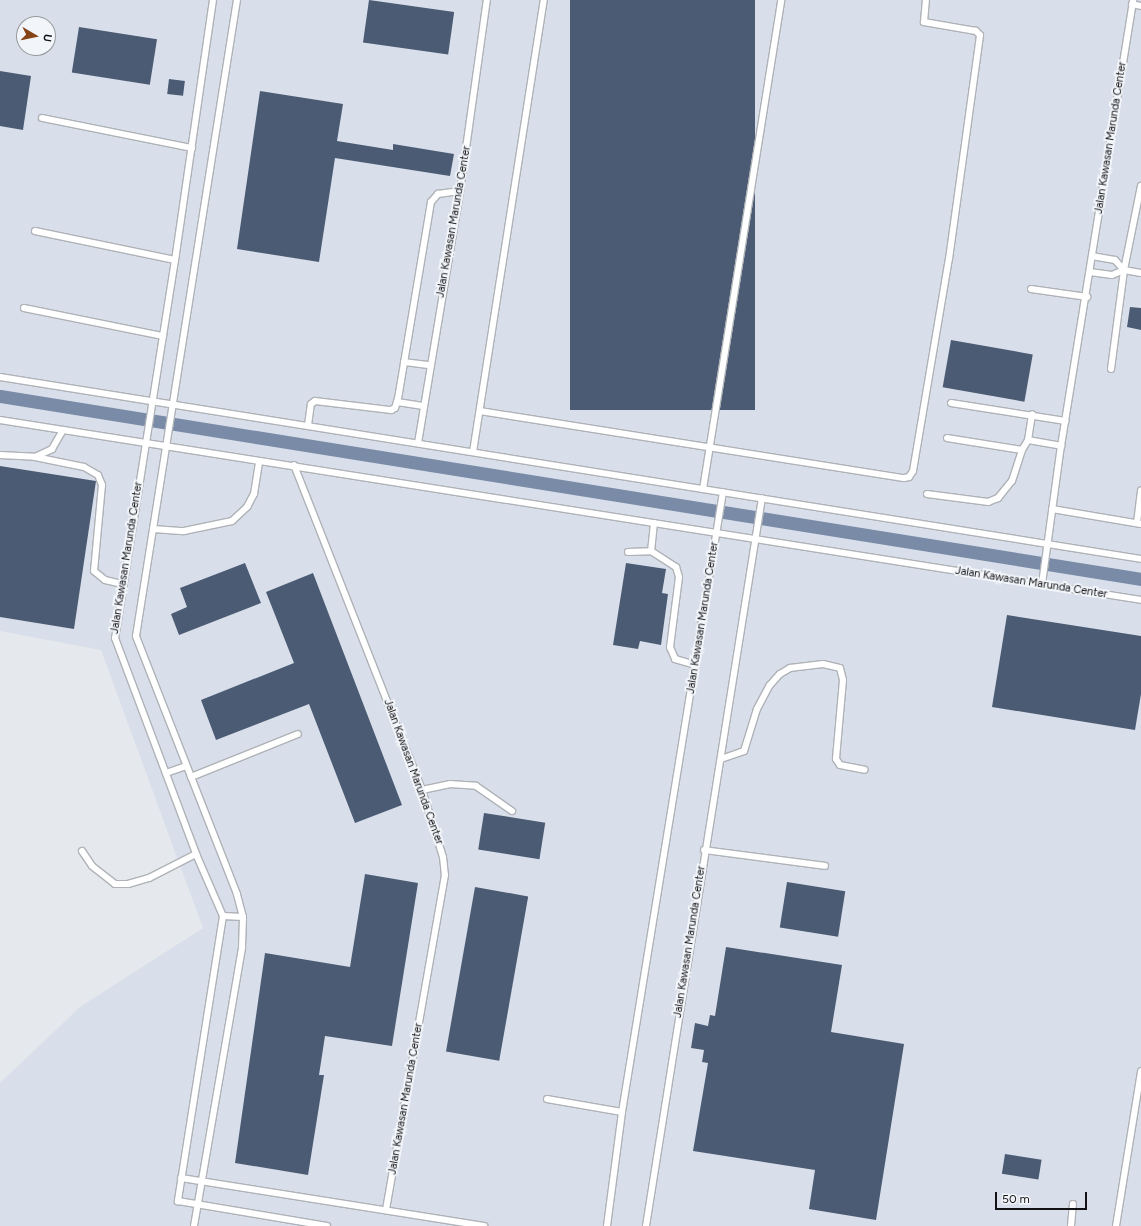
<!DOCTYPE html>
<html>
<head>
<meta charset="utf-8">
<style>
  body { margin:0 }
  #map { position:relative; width:1141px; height:1226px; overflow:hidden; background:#e5e8ec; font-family:Figtree,sans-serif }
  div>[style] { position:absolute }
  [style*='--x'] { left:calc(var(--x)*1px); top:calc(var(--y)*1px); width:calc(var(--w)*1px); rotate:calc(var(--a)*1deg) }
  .built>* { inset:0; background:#d8dfea }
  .canal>* { height:13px; margin:-6.5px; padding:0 6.5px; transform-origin:6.5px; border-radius:6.5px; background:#798ba7 }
  .building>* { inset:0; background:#4b5b74; transform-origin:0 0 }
  .roads { filter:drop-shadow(1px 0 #afb2b6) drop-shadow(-1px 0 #afb2b6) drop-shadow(0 1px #afb2b6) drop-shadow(0 -1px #afb2b6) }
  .service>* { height:6px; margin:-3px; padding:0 3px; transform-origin:3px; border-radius:3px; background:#fff }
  span { translate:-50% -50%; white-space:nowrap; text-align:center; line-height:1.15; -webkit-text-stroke:4px #f2f5fa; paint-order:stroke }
  .street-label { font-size:11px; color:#121214 }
  .north { position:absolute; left:16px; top:16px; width:40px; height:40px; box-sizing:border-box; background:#f2f5fa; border:1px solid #989a9e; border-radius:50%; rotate:99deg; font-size:11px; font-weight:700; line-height:16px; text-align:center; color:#121214 }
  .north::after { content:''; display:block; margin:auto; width:14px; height:18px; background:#874318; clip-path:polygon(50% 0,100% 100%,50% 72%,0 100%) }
  .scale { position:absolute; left:995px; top:1192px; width:92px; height:18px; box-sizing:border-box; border:2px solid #121214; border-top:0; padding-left:5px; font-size:12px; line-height:14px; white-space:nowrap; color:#121214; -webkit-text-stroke:3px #f2f5fa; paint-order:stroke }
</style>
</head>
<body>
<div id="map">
  <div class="built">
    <i style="clip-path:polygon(evenodd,0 0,1141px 0,1141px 1226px,0 1226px,0 1083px,80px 1007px,203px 928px,101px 650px,0 631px,0 0,24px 24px,48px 24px,48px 48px,24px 48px,24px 24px)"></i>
  </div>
  <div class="canal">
    <i style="--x:0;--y:396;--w:1156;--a:9.11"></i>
  </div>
  <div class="building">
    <i style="left:369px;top:0;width:86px;height:43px;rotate:8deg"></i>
    <i style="left:570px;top:0;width:185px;height:410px"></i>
    <i style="left:79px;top:27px;width:79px;height:46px;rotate:9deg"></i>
    <i style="clip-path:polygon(0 71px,31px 76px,23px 130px,0 126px)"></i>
    <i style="left:169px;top:79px;width:16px;height:15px;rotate:7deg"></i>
    <i style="clip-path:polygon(260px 91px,343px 104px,337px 141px,393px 150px,393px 144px,454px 154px,450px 176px,335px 158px,319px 262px,237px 249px)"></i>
    <i style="clip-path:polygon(1130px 307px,1141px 308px,1141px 330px,1127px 327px)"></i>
    <i style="left:951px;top:340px;width:83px;height:48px;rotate:10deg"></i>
    <i style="clip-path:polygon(0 466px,96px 481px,74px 629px,0 617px)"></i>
    <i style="clip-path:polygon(245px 563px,261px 603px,179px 635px,171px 614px,187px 607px,180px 588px)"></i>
    <i style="clip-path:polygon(626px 563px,666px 569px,662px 593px,668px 594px,661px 645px,640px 641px,638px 649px,613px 645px)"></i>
    <i style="clip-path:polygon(313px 573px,402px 805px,355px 823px,309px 704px,216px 740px,201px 700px,294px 663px,266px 592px)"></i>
    <i style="clip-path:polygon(1007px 615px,1141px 636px,1141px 694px,1135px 730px,992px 707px)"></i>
    <i style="left:484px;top:813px;width:62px;height:37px;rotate:9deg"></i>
    <i style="clip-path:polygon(365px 874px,418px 883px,392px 1046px,325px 1036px,319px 1075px,324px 1075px,308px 1175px,235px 1163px,265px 953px,350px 967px)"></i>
    <i style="left:787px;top:882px;width:59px;height:46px;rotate:9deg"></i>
    <i style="left:475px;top:887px;width:54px;height:167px;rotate:10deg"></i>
    <i style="clip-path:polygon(726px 947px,842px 965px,831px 1032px,904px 1044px,876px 1220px,809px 1209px,815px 1170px,693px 1151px,708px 1063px,702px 1062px,704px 1050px,691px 1048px,695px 1023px,708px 1026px,710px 1015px,715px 1016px)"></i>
    <i style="left:1005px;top:1154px;width:37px;height:20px;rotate:9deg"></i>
  </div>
  <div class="roads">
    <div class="service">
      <i style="--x:213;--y:0;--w:263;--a:98.3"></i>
      <i style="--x:175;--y:260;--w:383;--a:99"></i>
      <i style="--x:115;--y:638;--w:231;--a:69.4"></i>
      <i style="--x:196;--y:854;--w:68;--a:66.5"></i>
      <i style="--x:223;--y:916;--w:289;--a:99"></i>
      <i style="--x:178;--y:1201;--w:151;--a:9.5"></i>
      <i style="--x:1132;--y:4;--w:9;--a:13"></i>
      <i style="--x:42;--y:118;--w:153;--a:11.3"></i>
      <i style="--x:35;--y:231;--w:143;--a:11.7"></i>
      <i style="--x:1092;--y:256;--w:23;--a:10"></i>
      <i style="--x:1115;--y:260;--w:13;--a:48"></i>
      <i style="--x:1090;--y:272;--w:22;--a:8"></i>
      <i style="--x:1112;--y:275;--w:13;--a:-23"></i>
      <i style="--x:1124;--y:270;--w:17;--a:10"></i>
      <i style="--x:1031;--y:289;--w:57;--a:8.1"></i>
      <i style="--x:24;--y:308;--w:142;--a:11.4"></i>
      <i style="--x:404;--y:362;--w:25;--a:7"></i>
      <i style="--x:1111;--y:369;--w:100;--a:-82.5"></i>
      <i style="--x:1124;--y:270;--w:86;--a:-78.6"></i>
      <i style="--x:0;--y:377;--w:1155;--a:9.06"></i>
      <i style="--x:951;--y:403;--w:116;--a:8.9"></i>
      <i style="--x:423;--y:406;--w:26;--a:-171"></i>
      <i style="--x:397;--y:402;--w:9;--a:-77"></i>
      <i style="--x:399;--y:393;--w:194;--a:-80.5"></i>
      <i style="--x:431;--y:202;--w:11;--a:-49"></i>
      <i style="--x:438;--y:194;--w:22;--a:-8"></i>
      <i style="--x:480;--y:411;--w:429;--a:9"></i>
      <i style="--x:904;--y:478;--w:5;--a:-11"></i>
      <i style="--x:909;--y:477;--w:7;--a:-56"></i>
      <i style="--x:913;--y:471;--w:215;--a:-80.4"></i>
      <i style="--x:949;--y:259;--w:226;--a:-82.1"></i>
      <i style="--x:980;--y:35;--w:6;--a:-135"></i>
      <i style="--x:976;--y:31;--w:53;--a:-170.2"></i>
      <i style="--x:924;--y:22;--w:22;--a:-85"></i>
      <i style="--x:0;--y:420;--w:1155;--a:8.96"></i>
      <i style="--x:308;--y:425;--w:21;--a:-82"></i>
      <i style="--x:311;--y:404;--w:5;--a:-37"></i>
      <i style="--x:315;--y:401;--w:77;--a:6.8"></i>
      <i style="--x:391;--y:410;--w:4;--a:-27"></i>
      <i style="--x:395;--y:408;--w:6;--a:-72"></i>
      <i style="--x:947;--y:438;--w:76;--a:9.1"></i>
      <i style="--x:1022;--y:450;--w:12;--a:-59"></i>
      <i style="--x:1028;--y:440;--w:26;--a:-81"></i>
      <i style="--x:1028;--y:440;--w:34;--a:10"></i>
      <i style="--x:418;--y:443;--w:255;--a:-80.5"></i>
      <i style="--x:460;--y:191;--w:193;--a:-82"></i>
      <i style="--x:473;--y:452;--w:458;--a:-81.1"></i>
      <i style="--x:0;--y:455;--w:35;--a:3"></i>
      <i style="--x:35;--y:457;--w:19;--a:-25"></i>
      <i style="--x:52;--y:449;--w:22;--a:-60"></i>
      <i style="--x:35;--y:457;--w:50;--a:11.5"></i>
      <i style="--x:84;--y:467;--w:16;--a:30"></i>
      <i style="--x:98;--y:475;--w:11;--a:68"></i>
      <i style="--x:102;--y:485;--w:86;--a:95.3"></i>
      <i style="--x:94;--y:571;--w:14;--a:39"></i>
      <i style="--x:105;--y:580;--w:18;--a:13"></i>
      <i style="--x:294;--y:465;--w:349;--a:68.5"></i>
      <i style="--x:422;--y:790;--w:70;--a:72.6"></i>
      <i style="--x:443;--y:857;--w:18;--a:84"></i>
      <i style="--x:445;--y:875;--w:340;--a:100"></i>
      <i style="--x:703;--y:489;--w:495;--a:-80.9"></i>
      <i style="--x:927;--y:494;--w:62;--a:7.5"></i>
      <i style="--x:988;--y:502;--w:11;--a:-22"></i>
      <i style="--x:998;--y:498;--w:22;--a:-51"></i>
      <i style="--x:1012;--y:481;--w:33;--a:-72"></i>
      <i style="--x:1052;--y:509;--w:90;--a:9.6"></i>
      <i style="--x:654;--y:523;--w:28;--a:96"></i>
      <i style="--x:651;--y:551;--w:30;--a:33"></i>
      <i style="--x:676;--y:567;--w:10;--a:73"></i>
      <i style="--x:679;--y:577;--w:71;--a:97.3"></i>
      <i style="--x:670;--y:647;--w:13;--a:67"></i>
      <i style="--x:675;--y:659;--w:22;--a:16"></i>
      <i style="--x:1137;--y:523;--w:33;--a:-83"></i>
      <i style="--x:153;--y:529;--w:31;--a:4"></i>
      <i style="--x:184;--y:531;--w:49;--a:-11.8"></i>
      <i style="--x:232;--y:521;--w:21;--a:-43"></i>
      <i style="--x:247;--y:507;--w:15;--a:-62"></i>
      <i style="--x:254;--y:494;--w:33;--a:-81"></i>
      <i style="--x:628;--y:552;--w:23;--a:-2"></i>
      <i style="--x:1042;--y:584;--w:139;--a:-82.2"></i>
      <i style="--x:1061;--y:446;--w:452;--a:-80.8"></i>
      <i style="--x:721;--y:759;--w:24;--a:-19"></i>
      <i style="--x:744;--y:751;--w:44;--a:-72.8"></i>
      <i style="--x:757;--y:709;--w:27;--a:-62"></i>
      <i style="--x:770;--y:685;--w:15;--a:-48"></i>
      <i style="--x:780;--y:674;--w:12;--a:-31"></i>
      <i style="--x:790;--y:668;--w:33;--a:-7"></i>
      <i style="--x:823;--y:664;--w:17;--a:13"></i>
      <i style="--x:840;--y:668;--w:12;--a:76"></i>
      <i style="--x:843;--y:680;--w:79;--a:95.1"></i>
      <i style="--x:836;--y:759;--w:7;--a:56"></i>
      <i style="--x:840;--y:765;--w:25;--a:11"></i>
      <i style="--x:166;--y:773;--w:21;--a:-19"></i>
      <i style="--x:191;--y:777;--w:115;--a:-21.9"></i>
      <i style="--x:422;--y:790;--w:29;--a:-12"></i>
      <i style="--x:450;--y:784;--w:26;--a:4"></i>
      <i style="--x:476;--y:786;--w:44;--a:34.8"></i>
      <i style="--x:704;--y:850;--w:122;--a:7.5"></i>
      <i style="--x:82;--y:851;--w:18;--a:56"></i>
      <i style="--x:92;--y:866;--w:29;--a:38"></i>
      <i style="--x:115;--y:884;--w:13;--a:0"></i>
      <i style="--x:128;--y:884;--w:22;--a:-16"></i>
      <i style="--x:149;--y:878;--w:53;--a:-27.1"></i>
      <i style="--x:223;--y:916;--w:20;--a:3"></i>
      <i style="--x:547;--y:1099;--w:76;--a:9.8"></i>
      <i style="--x:181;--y:1178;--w:307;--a:9"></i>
      <i style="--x:194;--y:1226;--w:283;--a:-80.2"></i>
      <i style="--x:242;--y:947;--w:30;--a:-88"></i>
      <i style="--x:243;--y:917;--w:24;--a:-105"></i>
      <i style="--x:237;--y:894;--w:277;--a:-111.4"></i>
      <i style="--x:136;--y:636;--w:644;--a:-80.98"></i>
      <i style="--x:607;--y:1226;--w:115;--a:-82.5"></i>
      <i style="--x:622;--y:1112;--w:628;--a:-80.75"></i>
      <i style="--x:646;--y:1226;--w:737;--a:-80.95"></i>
      <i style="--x:1071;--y:1226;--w:22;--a:-85"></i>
      <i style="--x:1116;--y:1226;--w:157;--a:-80.8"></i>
    </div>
  </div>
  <div class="street-label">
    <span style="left:1111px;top:138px;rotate:-81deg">Jalan Kawasan Marunda Center</span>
    <span style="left:454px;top:222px;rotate:-80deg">Jalan Kawasan Marunda Center</span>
    <span style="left:127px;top:558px;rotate:-81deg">Jalan Kawasan Marunda Center</span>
    <span style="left:1031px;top:583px;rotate:9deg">Jalan Kawasan Marunda Center</span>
    <span style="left:703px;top:618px;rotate:-81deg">Jalan Kawasan Marunda Center</span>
    <span style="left:413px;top:772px;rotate:70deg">Jalan Kawasan Marunda Center</span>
    <span style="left:690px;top:942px;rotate:-81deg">Jalan Kawasan Marunda Center</span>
    <span style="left:406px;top:1099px;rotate:-80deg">Jalan Kawasan Marunda Center</span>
  </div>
  <div class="north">U</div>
  <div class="scale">50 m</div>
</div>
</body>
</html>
